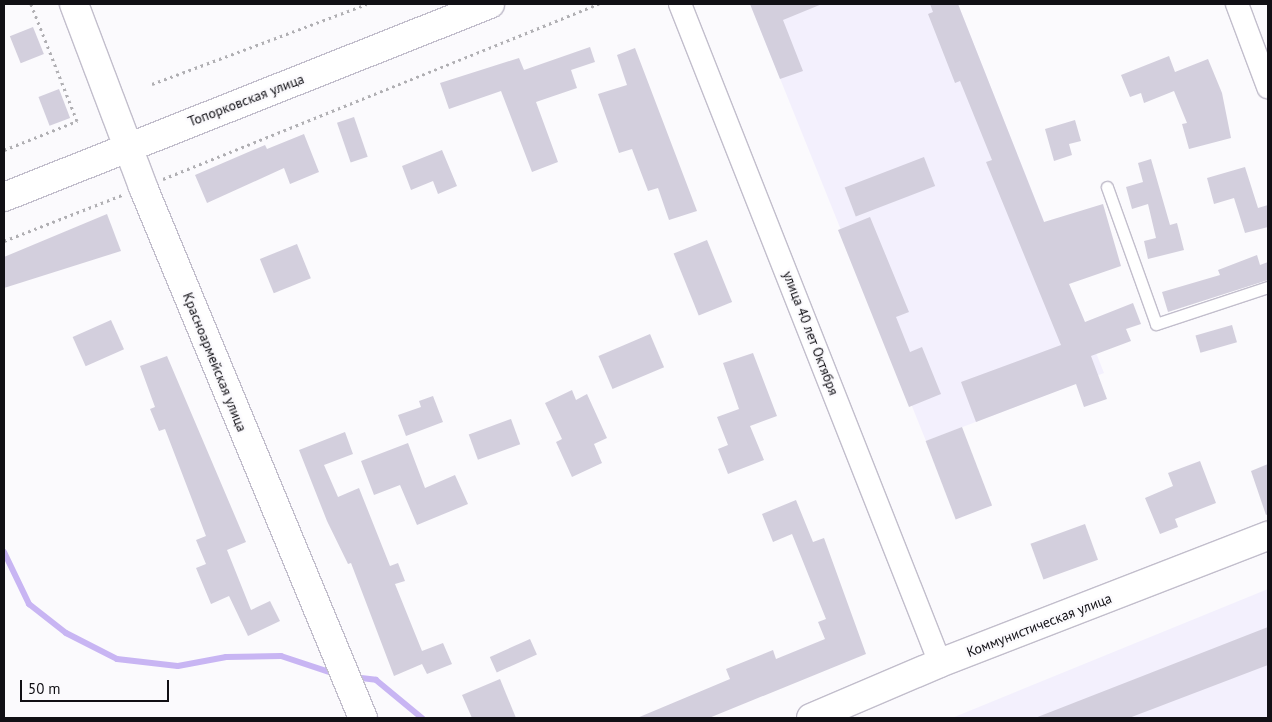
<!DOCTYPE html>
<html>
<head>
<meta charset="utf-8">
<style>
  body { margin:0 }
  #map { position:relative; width:1272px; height:722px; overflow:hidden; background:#fbfafd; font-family:"PT Sans",sans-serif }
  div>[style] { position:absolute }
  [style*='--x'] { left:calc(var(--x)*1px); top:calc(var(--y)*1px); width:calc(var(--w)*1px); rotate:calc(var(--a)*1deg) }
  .built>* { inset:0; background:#f3f0fd }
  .stream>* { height:6px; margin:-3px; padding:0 3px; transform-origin:3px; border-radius:3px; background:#c8b5f3 }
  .building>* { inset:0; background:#d3cfdd; transform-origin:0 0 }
  .path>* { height:3px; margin-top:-1.5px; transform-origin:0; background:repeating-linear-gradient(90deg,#b0afb3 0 2.5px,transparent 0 6.5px) }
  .roads { filter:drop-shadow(1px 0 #c2becc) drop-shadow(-1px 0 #c2becc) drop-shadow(0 1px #c2becc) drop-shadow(0 -1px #c2becc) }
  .service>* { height:11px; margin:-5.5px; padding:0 5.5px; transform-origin:5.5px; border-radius:5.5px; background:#fff }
  .minor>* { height:22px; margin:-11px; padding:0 11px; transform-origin:11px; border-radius:11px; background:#fff }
  .tertiary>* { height:28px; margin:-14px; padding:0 14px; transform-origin:14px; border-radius:14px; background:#fff }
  span { translate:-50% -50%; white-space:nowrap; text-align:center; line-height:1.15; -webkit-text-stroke:4.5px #fbfafd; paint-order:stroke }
  .street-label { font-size:14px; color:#111015 }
  .frame { position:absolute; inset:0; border:5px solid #111015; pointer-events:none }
  .scale { position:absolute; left:20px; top:680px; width:149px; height:22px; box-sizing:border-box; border:2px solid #111015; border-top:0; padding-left:6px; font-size:15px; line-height:18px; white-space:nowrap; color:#111015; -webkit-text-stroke:4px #fbfafd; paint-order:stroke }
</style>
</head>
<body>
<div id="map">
  <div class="built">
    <i style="clip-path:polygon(750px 4px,958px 4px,1104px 373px,926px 441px)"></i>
    <i style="clip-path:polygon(1268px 589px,1268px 718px,952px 718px)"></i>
  </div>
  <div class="stream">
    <i style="--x:4;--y:552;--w:58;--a:64.3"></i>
    <i style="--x:29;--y:604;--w:47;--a:38.1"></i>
    <i style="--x:66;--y:633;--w:57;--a:27"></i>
    <i style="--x:117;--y:659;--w:61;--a:6.5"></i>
    <i style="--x:178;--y:666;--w:49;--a:-10.6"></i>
    <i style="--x:226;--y:657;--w:55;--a:-1"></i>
    <i style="--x:281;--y:656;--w:60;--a:18.4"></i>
    <i style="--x:353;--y:677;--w:23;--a:7"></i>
    <i style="--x:376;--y:680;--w:60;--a:39.6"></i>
  </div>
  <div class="building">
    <i style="clip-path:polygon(750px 4px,822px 4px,783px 20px,803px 71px,780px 79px)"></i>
    <i style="clip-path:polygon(930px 4px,958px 4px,1044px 222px,1103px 204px,1121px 266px,1069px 284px,1085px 322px,1133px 303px,1141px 324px,1126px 329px,1131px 341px,1091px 356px,1107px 399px,1084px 407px,1076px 384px,976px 422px,961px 382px,1061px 345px,986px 162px,992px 160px,960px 81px,955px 83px,928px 14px,933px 12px)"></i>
    <i style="left:33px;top:27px;width:29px;height:25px;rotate:68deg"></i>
    <i style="clip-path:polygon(590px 47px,595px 62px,571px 70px,577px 88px,536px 102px,558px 162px,532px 172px,501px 91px,449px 109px,440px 83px,519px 58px,524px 70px)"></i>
    <i style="clip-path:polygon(635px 48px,697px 211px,669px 220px,658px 188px,648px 191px,632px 149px,619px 153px,598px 94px,627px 85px,617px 55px)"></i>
    <i style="clip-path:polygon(1169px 56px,1175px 72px,1208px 59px,1222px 93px,1231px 138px,1189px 149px,1182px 124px,1187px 123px,1174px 91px,1144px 103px,1141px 93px,1130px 97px,1121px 75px)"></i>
    <i style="left:59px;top:89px;width:31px;height:22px;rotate:69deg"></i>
    <i style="left:354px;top:117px;width:42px;height:18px;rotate:71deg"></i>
    <i style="clip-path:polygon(1075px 120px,1081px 141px,1069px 144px,1072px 155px,1054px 161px,1045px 129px)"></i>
    <i style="clip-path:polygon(304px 134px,319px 172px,290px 184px,284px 168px,207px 203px,195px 175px,265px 145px,267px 149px)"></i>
    <i style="clip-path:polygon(442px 150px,457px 186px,438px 194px,433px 181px,411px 190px,402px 166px)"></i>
    <i style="left:924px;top:157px;width:31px;height:85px;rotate:69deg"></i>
    <i style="clip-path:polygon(1151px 159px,1170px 225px,1177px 223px,1184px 250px,1148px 259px,1144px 241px,1156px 238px,1148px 204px,1132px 209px,1126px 187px,1143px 182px,1138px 163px)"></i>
    <i style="clip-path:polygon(1245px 167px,1258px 208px,1268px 205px,1268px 227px,1245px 233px,1234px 198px,1214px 204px,1207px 178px)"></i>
    <i style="clip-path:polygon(107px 214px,121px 251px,4px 288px,4px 257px)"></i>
    <i style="clip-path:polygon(870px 217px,909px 312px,896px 317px,910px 352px,922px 347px,941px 394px,909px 407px,838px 230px)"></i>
    <i style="left:707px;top:240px;width:67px;height:36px;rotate:68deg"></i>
    <i style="left:297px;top:244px;width:37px;height:40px;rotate:68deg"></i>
    <i style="clip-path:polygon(1257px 255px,1260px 265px,1268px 262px,1268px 280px,1168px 312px,1162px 292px,1220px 275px,1218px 270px)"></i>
    <i style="left:111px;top:320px;width:32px;height:42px;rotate:66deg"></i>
    <i style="left:1232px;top:325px;width:18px;height:38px;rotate:74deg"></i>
    <i style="left:650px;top:334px;width:36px;height:56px;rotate:67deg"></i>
    <i style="clip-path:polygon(753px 353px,777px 416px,750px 426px,764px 460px,728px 474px,718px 449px,728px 445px,717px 417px,739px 409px,723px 363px)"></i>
    <i style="clip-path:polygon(167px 356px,246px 542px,227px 550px,251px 610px,270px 601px,280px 621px,248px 636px,229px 596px,211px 604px,196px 568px,206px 564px,196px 540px,206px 536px,165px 429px,159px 431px,150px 409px,155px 407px,140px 366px)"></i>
    <i style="clip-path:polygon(572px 390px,576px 400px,587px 394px,607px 438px,594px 444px,602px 463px,572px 477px,556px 442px,562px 439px,545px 403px)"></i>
    <i style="clip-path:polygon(433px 396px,443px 422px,406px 436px,398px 415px,421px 407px,419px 401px)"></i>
    <i style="left:511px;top:419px;width:27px;height:45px;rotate:70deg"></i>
    <i style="left:962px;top:427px;width:84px;height:39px;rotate:69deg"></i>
    <i style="clip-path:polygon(345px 432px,353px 454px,324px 465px,338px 497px,359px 488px,390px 566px,398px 563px,405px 581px,395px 584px,422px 651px,443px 643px,452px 664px,427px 674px,422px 664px,394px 676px,351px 563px,348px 564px,327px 521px,299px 450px)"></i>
    <i style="clip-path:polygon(408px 443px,425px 488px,455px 475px,468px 504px,417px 525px,400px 485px,374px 495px,361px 461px)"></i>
    <i style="clip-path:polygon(1200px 461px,1216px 503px,1175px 519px,1178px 527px,1160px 534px,1145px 498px,1173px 486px,1168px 473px)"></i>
    <i style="clip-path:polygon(1268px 464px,1268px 514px,1266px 515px,1251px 471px)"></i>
    <i style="clip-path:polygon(796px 500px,813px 542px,824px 538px,866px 654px,709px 718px,637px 718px,730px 679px,726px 669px,773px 650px,776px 659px,825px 639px,818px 622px,826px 619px,792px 534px,773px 542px,762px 514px)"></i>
    <i style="left:1085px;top:524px;width:38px;height:58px;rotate:70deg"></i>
    <i style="clip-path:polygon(1268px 627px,1268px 665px,1129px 718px,1035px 718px)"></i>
    <i style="left:530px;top:639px;width:17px;height:44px;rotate:66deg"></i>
    <i style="clip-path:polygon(500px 679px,516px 718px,472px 718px,462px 695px)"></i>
  </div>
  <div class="path">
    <i style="--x:152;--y:84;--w:229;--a:-20.4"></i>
    <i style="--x:4;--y:150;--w:79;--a:-21.7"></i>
    <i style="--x:77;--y:121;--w:126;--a:-111.5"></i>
    <i style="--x:163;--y:179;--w:470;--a:-21.9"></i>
    <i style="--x:4;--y:241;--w:127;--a:-21.3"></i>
  </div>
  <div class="roads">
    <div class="service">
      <i style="--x:1107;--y:187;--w:145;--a:70.3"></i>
      <i style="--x:1156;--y:324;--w:118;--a:-18.3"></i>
    </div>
    <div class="minor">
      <i style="--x:680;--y:4;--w:708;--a:68.47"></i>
      <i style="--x:1237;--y:4;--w:89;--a:69.5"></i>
    </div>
    <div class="tertiary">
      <i style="--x:74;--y:4;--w:196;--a:69.3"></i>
      <i style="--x:143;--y:187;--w:575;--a:67.5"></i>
      <i style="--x:4;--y:197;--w:523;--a:-21.66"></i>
      <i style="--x:811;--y:718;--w:140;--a:-23.1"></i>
      <i style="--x:940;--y:663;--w:352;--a:-21.2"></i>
    </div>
  </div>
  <div class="street-label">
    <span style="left:246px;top:100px;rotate:-21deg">Топорковская улица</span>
    <span style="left:811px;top:333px;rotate:69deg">улица 40 лет Октября</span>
    <span style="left:215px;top:362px;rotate:68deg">Красноармейская улица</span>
    <span style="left:1039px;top:625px;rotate:-21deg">Коммунистическая улица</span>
  </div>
  <div class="frame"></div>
  <div class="scale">50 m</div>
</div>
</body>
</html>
